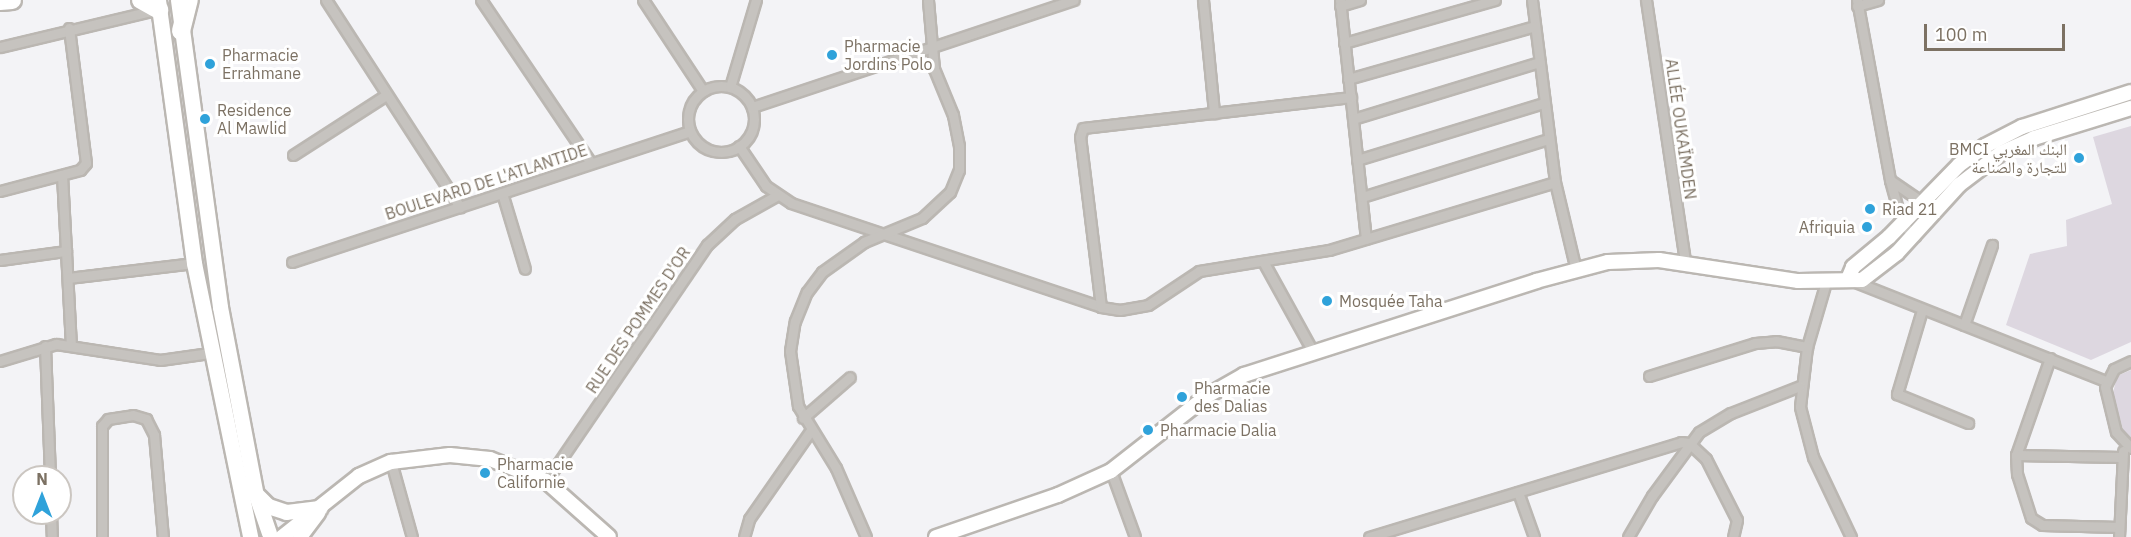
<!DOCTYPE html>
<html>
<head>
<meta charset="utf-8">
<style>
  body { margin:0 }
  #map { position:relative; width:2131px; height:537px; overflow:hidden; background:#f3f3f6; font-family:"IBM Plex Sans","Noto Naskh Arabic",sans-serif }
  div>[style] { position:absolute }
  [style*='--x'] { left:calc(var(--x)*1px); top:calc(var(--y)*1px); width:calc(var(--w)*1px); rotate:calc(var(--a)*1deg) }
  .green>* { inset:0; background:#ddd7e0 }
  .roads { filter:drop-shadow(2px 0 #bbb7b2) drop-shadow(-2px 0 #bbb7b2) drop-shadow(0 2px #bbb7b2) drop-shadow(0 -2px #bbb7b2) }
  .street>* { height:9px; margin:-4.5px; padding:0 4.5px; transform-origin:4.5px; border-radius:4.5px; background:#c6c3bf }
  .street>.ring { margin:-4.5px; padding:0; box-sizing:content-box; background:none; border:9px solid #c6c3bf; border-radius:50% }
  .secondary>* { height:14px; margin:-7px; padding:0 7px; transform-origin:7px; border-radius:7px; background:#fff }
  .primary>* { height:15px; margin:-7.5px; padding:0 7.5px; transform-origin:7.5px; border-radius:7.5px; background:#fff }
  .highway>* { height:18px; margin:-9px; padding:0 9px; transform-origin:9px; border-radius:9px; background:#fff }
  .dots>* { width:16px; height:16px; translate:-50% -50%; box-sizing:border-box; border:3px solid #fff; border-radius:50% }
  span { translate:-50% -50%; white-space:nowrap; text-align:center; line-height:1.15; -webkit-text-stroke:6px #fff; paint-order:stroke }
  .poi-label { font-size:16px; color:#7c7163 }
  .left { translate:0 -50%; text-align:left }
  .right { translate:-100% -50%; text-align:right }
  .street-label { font-size:16px; color:#7c7163 }
  .north { position:absolute; left:12px; top:465px; width:60px; height:60px; box-sizing:border-box; background:#fff; border:2px solid #cbc6c1; border-radius:50%; rotate:0deg; font-size:16px; font-weight:700; line-height:24px; text-align:center; color:#7c7163 }
  .north::after { content:''; display:block; margin:auto; width:21px; height:27px; background:#2fa2da; clip-path:polygon(50% 0,100% 100%,50% 72%,0 100%) }
  .scale { position:absolute; left:1924px; top:24px; width:141px; height:27px; box-sizing:border-box; border:3px solid #7c7163; border-top:0; padding-left:8px; font-size:18px; line-height:21px; white-space:nowrap; color:#7c7163; -webkit-text-stroke:4px #fff; paint-order:stroke }
</style>
</head>
<body>
<div id="map">
  <div class="green">
    <i style="clip-path:polygon(2131px 126px,2131px 342px,2091px 360px,2006px 325px,2030px 254px,2067px 246px,2066px 220px,2112px 204px,2093px 137px)"></i>
    <i style="clip-path:polygon(2131px 370px,2131px 439px,2123px 430px,2113px 393px,2117px 376px)"></i>
  </div>
  <div class="roads">
    <div class="street">
      <i style="--x:326;--y:0;--w:247;--a:57.1"></i>
      <i style="--x:481;--y:0;--w:197;--a:56"></i>
      <i style="--x:643;--y:0;--w:109;--a:56.6"></i>
      <i style="--x:1203;--y:0;--w:114;--a:84.4"></i>
      <i style="--x:1340;--y:0;--w:240;--a:83.8"></i>
      <i style="--x:1532;--y:0;--w:183;--a:82.8"></i>
      <i style="--x:1555;--y:182;--w:90;--a:76.6"></i>
      <i style="--x:1646;--y:0;--w:265;--a:81.5"></i>
      <i style="--x:1857;--y:0;--w:183;--a:79.6"></i>
      <i style="--x:1890;--y:180;--w:46;--a:74.7"></i>
      <i style="--x:1902;--y:224;--w:18;--a:43"></i>
      <i style="--x:1340;--y:6;--w:21;--a:-17"></i>
      <i style="--x:1857;--y:6;--w:22;--a:-16"></i>
      <i style="--x:1344;--y:43;--w:157;--a:-15.9"></i>
      <i style="--x:0;--y:47;--w:159;--a:-13.4"></i>
      <i style="--x:1348;--y:79;--w:194;--a:-15.8"></i>
      <i class="ring" style="left:688px;top:86px;width:57px;height:57px"></i>
      <i style="--x:730;--y:87;--w:91;--a:-73.4"></i>
      <i style="--x:752;--y:107;--w:339;--a:-18.4"></i>
      <i style="--x:1353;--y:119;--w:195;--a:-17"></i>
      <i style="--x:739;--y:146;--w:48;--a:56"></i>
      <i style="--x:766;--y:186;--w:30;--a:34"></i>
      <i style="--x:791;--y:203;--w:327;--a:18.5"></i>
      <i style="--x:1101;--y:307;--w:19;--a:9"></i>
      <i style="--x:1120;--y:310;--w:28;--a:-10"></i>
      <i style="--x:1148;--y:305;--w:61;--a:-33.7"></i>
      <i style="--x:1199;--y:271;--w:132;--a:-9.2"></i>
      <i style="--x:1329;--y:250;--w:236;--a:-16.7"></i>
      <i style="--x:293;--y:155;--w:111;--a:-32.8"></i>
      <i style="--x:1357;--y:160;--w:195;--a:-17"></i>
      <i style="--x:62;--y:175;--w:169;--a:87"></i>
      <i style="--x:1890;--y:180;--w:42;--a:34.4"></i>
      <i style="--x:0;--y:191;--w:83;--a:-14.7"></i>
      <i style="--x:80;--y:170;--w:9;--a:-49"></i>
      <i style="--x:86;--y:163;--w:136;--a:-97.2"></i>
      <i style="--x:502;--y:193;--w:79;--a:73.2"></i>
      <i style="--x:1362;--y:197;--w:195;--a:-17.3"></i>
      <i style="--x:0;--y:260;--w:67;--a:-7.8"></i>
      <i style="--x:292;--y:262;--w:419;--a:-18.2"></i>
      <i style="--x:1264;--y:263;--w:99;--a:61.1"></i>
      <i style="--x:68;--y:278;--w:127;--a:-6.8"></i>
      <i style="--x:1853;--y:281;--w:272;--a:21.6"></i>
      <i style="--x:1826;--y:282;--w:68;--a:106.3"></i>
      <i style="--x:1807;--y:347;--w:60;--a:96.7"></i>
      <i style="--x:1800;--y:407;--w:52;--a:75.4"></i>
      <i style="--x:1813;--y:457;--w:89;--a:64.6"></i>
      <i style="--x:1101;--y:307;--w:171;--a:-97"></i>
      <i style="--x:1080;--y:137;--w:9;--a:-72"></i>
      <i style="--x:1083;--y:128;--w:270;--a:-6.6"></i>
      <i style="--x:1922;--y:310;--w:88;--a:106.6"></i>
      <i style="--x:1897;--y:394;--w:77;--a:22.2"></i>
      <i style="--x:1964;--y:325;--w:85;--a:-70.7"></i>
      <i style="--x:45;--y:346;--w:131;--a:87.8"></i>
      <i style="--x:2050;--y:358;--w:103;--a:109.3"></i>
      <i style="--x:2016;--y:455;--w:19;--a:87"></i>
      <i style="--x:2017;--y:474;--w:46;--a:72.3"></i>
      <i style="--x:2031;--y:518;--w:13;--a:32"></i>
      <i style="--x:2042;--y:525;--w:77;--a:1.5"></i>
      <i style="--x:0;--y:361;--w:59;--a:-16.9"></i>
      <i style="--x:56;--y:344;--w:105;--a:8.7"></i>
      <i style="--x:160;--y:360;--w:50;--a:-8"></i>
      <i style="--x:2131;--y:361;--w:19;--a:155"></i>
      <i style="--x:2114;--y:369;--w:20;--a:117"></i>
      <i style="--x:2105;--y:387;--w:46;--a:76.3"></i>
      <i style="--x:2116;--y:432;--w:22;--a:47"></i>
      <i style="--x:1649;--y:376;--w:111;--a:-17.3"></i>
      <i style="--x:1755;--y:343;--w:21;--a:-5"></i>
      <i style="--x:1776;--y:341;--w:32;--a:11"></i>
      <i style="--x:803;--y:418;--w:62;--a:-41.1"></i>
      <i style="--x:2016;--y:455;--w:106;--a:1.1"></i>
      <i style="--x:391;--y:462;--w:78;--a:74.4"></i>
      <i style="--x:1111;--y:471;--w:70;--a:70"></i>
      <i style="--x:546;--y:481;--w:286;--a:-55.7"></i>
      <i style="--x:707;--y:245;--w:38;--a:-43"></i>
      <i style="--x:735;--y:219;--w:47;--a:-29.3"></i>
      <i style="--x:1518;--y:492;--w:48;--a:70.4"></i>
      <i style="--x:51;--y:513;--w:24;--a:88"></i>
      <i style="--x:102;--y:537;--w:111;--a:-90"></i>
      <i style="--x:102;--y:426;--w:9;--a:-49"></i>
      <i style="--x:108;--y:419;--w:25;--a:-9"></i>
      <i style="--x:133;--y:415;--w:14;--a:17"></i>
      <i style="--x:146;--y:419;--w:18;--a:63"></i>
      <i style="--x:154;--y:435;--w:102;--a:85"></i>
      <i style="--x:744;--y:537;--w:19;--a:-74"></i>
      <i style="--x:749;--y:519;--w:108;--a:-55.1"></i>
      <i style="--x:866;--y:537;--w:75;--a:-113.5"></i>
      <i style="--x:836;--y:468;--w:73;--a:-121.5"></i>
      <i style="--x:798;--y:406;--w:56;--a:-98.3"></i>
      <i style="--x:790;--y:351;--w:30;--a:-81"></i>
      <i style="--x:795;--y:321;--w:31;--a:-68"></i>
      <i style="--x:807;--y:292;--w:25;--a:-53"></i>
      <i style="--x:822;--y:272;--w:52;--a:-35.5"></i>
      <i style="--x:864;--y:242;--w:63;--a:-22.5"></i>
      <i style="--x:922;--y:218;--w:38;--a:-43"></i>
      <i style="--x:950;--y:192;--w:24;--a:-68"></i>
      <i style="--x:959;--y:170;--w:24;--a:-90"></i>
      <i style="--x:959;--y:146;--w:32;--a:-101"></i>
      <i style="--x:953;--y:115;--w:50;--a:-112.4"></i>
      <i style="--x:934;--y:69;--w:69;--a:-95"></i>
      <i style="--x:1369;--y:537;--w:326;--a:-16.9"></i>
      <i style="--x:1681;--y:442;--w:8;--a:7"></i>
      <i style="--x:1689;--y:443;--w:23;--a:43"></i>
      <i style="--x:1706;--y:459;--w:68;--a:63.1"></i>
      <i style="--x:1737;--y:520;--w:17;--a:103"></i>
      <i style="--x:1628;--y:537;--w:48;--a:-59.7"></i>
      <i style="--x:1652;--y:496;--w:79;--a:-53.7"></i>
      <i style="--x:1699;--y:432;--w:37;--a:-31"></i>
      <i style="--x:1731;--y:413;--w:74;--a:-21.4"></i>
      <i style="--x:2119;--y:537;--w:86;--a:-87.3"></i>
    </div>
    <div class="secondary">
      <i style="--x:1848;--y:279;--w:13;--a:-67"></i>
      <i style="--x:1853;--y:267;--w:47;--a:-39.8"></i>
      <i style="--x:1889;--y:237;--w:100;--a:-45.8"></i>
      <i style="--x:1959;--y:165;--w:32;--a:-36"></i>
      <i style="--x:1985;--y:146;--w:42;--a:-27.2"></i>
      <i style="--x:2022;--y:127;--w:114;--a:-17.8"></i>
      <i style="--x:282;--y:537;--w:98;--a:-38.4"></i>
      <i style="--x:359;--y:476;--w:35;--a:-24"></i>
      <i style="--x:391;--y:462;--w:59;--a:-6.8"></i>
      <i style="--x:450;--y:455;--w:40;--a:5.7"></i>
      <i style="--x:490;--y:459;--w:60;--a:21.4"></i>
      <i style="--x:546;--y:481;--w:84;--a:41.6"></i>
      <i style="--x:300;--y:537;--w:30;--a:-53"></i>
      <i style="--x:936;--y:537;--w:129;--a:-19"></i>
      <i style="--x:1058;--y:495;--w:58;--a:-24.4"></i>
      <i style="--x:1111;--y:471;--w:122;--a:-38"></i>
      <i style="--x:1207;--y:396;--w:43;--a:-29.6"></i>
      <i style="--x:1244;--y:375;--w:307;--a:-17.8"></i>
      <i style="--x:1536;--y:281;--w:74;--a:-14.8"></i>
      <i style="--x:1608;--y:262;--w:51;--a:-2.2"></i>
      <i style="--x:1659;--y:260;--w:141;--a:8.6"></i>
      <i style="--x:1798;--y:281;--w:64;--a:-0.9"></i>
      <i style="--x:1862;--y:280;--w:44;--a:-37.6"></i>
      <i style="--x:1897;--y:253;--w:92;--a:-47.6"></i>
      <i style="--x:1959;--y:185;--w:53;--a:-37.3"></i>
      <i style="--x:2001;--y:153;--w:36;--a:-24"></i>
      <i style="--x:2034;--y:138;--w:102;--a:-17.2"></i>
    </div>
    <div class="primary">
      <i style="--x:158;--y:0;--w:265;--a:82.2"></i>
      <i style="--x:194;--y:263;--w:280;--a:78.4"></i>
      <i style="--x:178;--y:0;--w:310;--a:82.2"></i>
      <i style="--x:220;--y:307;--w:191;--a:79.2"></i>
      <i style="--x:256;--y:495;--w:40;--a:71.1"></i>
      <i style="--x:257;--y:495;--w:16;--a:45"></i>
      <i style="--x:268;--y:506;--w:19;--a:18"></i>
      <i style="--x:286;--y:512;--w:34;--a:-7"></i>
    </div>
    <div class="highway">
      <i style="--x:141;--y:0;--w:21;--a:29"></i>
      <i style="--x:0;--y:1;--w:12;--a:-5"></i>
      <i style="--x:181;--y:31;--w:32;--a:-76"></i>
    </div>
  </div>
  <div class="dots">
    <i style="left:832px;top:55px;background:#2fa2da"></i>
    <i style="left:210px;top:64px;background:#2fa2da"></i>
    <i style="left:205px;top:119px;background:#2fa2da"></i>
    <i style="left:2079px;top:158px;background:#2fa2da"></i>
    <i style="left:1870px;top:209px;background:#2fa2da"></i>
    <i style="left:1867px;top:227px;background:#2fa2da"></i>
    <i style="left:1327px;top:301px;background:#2fa2da"></i>
    <i style="left:1182px;top:397px;background:#2fa2da"></i>
    <i style="left:1148px;top:430px;background:#2fa2da"></i>
    <i style="left:485px;top:473px;background:#2fa2da"></i>
  </div>
  <div class="poi-label">
    <span class="left" style="left:844px;top:55px">Pharmacie<br>Jordins Polo</span>
    <span class="left" style="left:222px;top:64px">Pharmacie<br>Errahmane</span>
    <span class="left" style="left:217px;top:119px">Residence<br>Al Mawlid</span>
    <span class="right" style="left:2067px;top:158px">BMCI البنك المغربي<br>للتجارة والصناعة</span>
    <span class="left" style="left:1882px;top:209px">Riad 21</span>
    <span class="right" style="left:1855px;top:227px">Afriquia</span>
    <span class="left" style="left:1339px;top:301px">Mosquée Taha</span>
    <span class="left" style="left:1194px;top:397px">Pharmacie<br>des Dalias</span>
    <span class="left" style="left:1160px;top:430px">Pharmacie Dalia</span>
    <span class="left" style="left:497px;top:473px">Pharmacie<br>Californie</span>
  </div>
  <div class="street-label">
    <span style="left:1681px;top:129px;rotate:82deg">ALLÉE OUKAÏMDEN</span>
    <span style="left:486px;top:182px;rotate:-18deg">BOULEVARD DE L'ATLANTIDE</span>
    <span style="left:638px;top:320px;rotate:-56deg">RUE DES POMMES D'OR</span>
  </div>
  <div class="north">N</div>
  <div class="scale">100 m</div>
</div>
</body>
</html>
